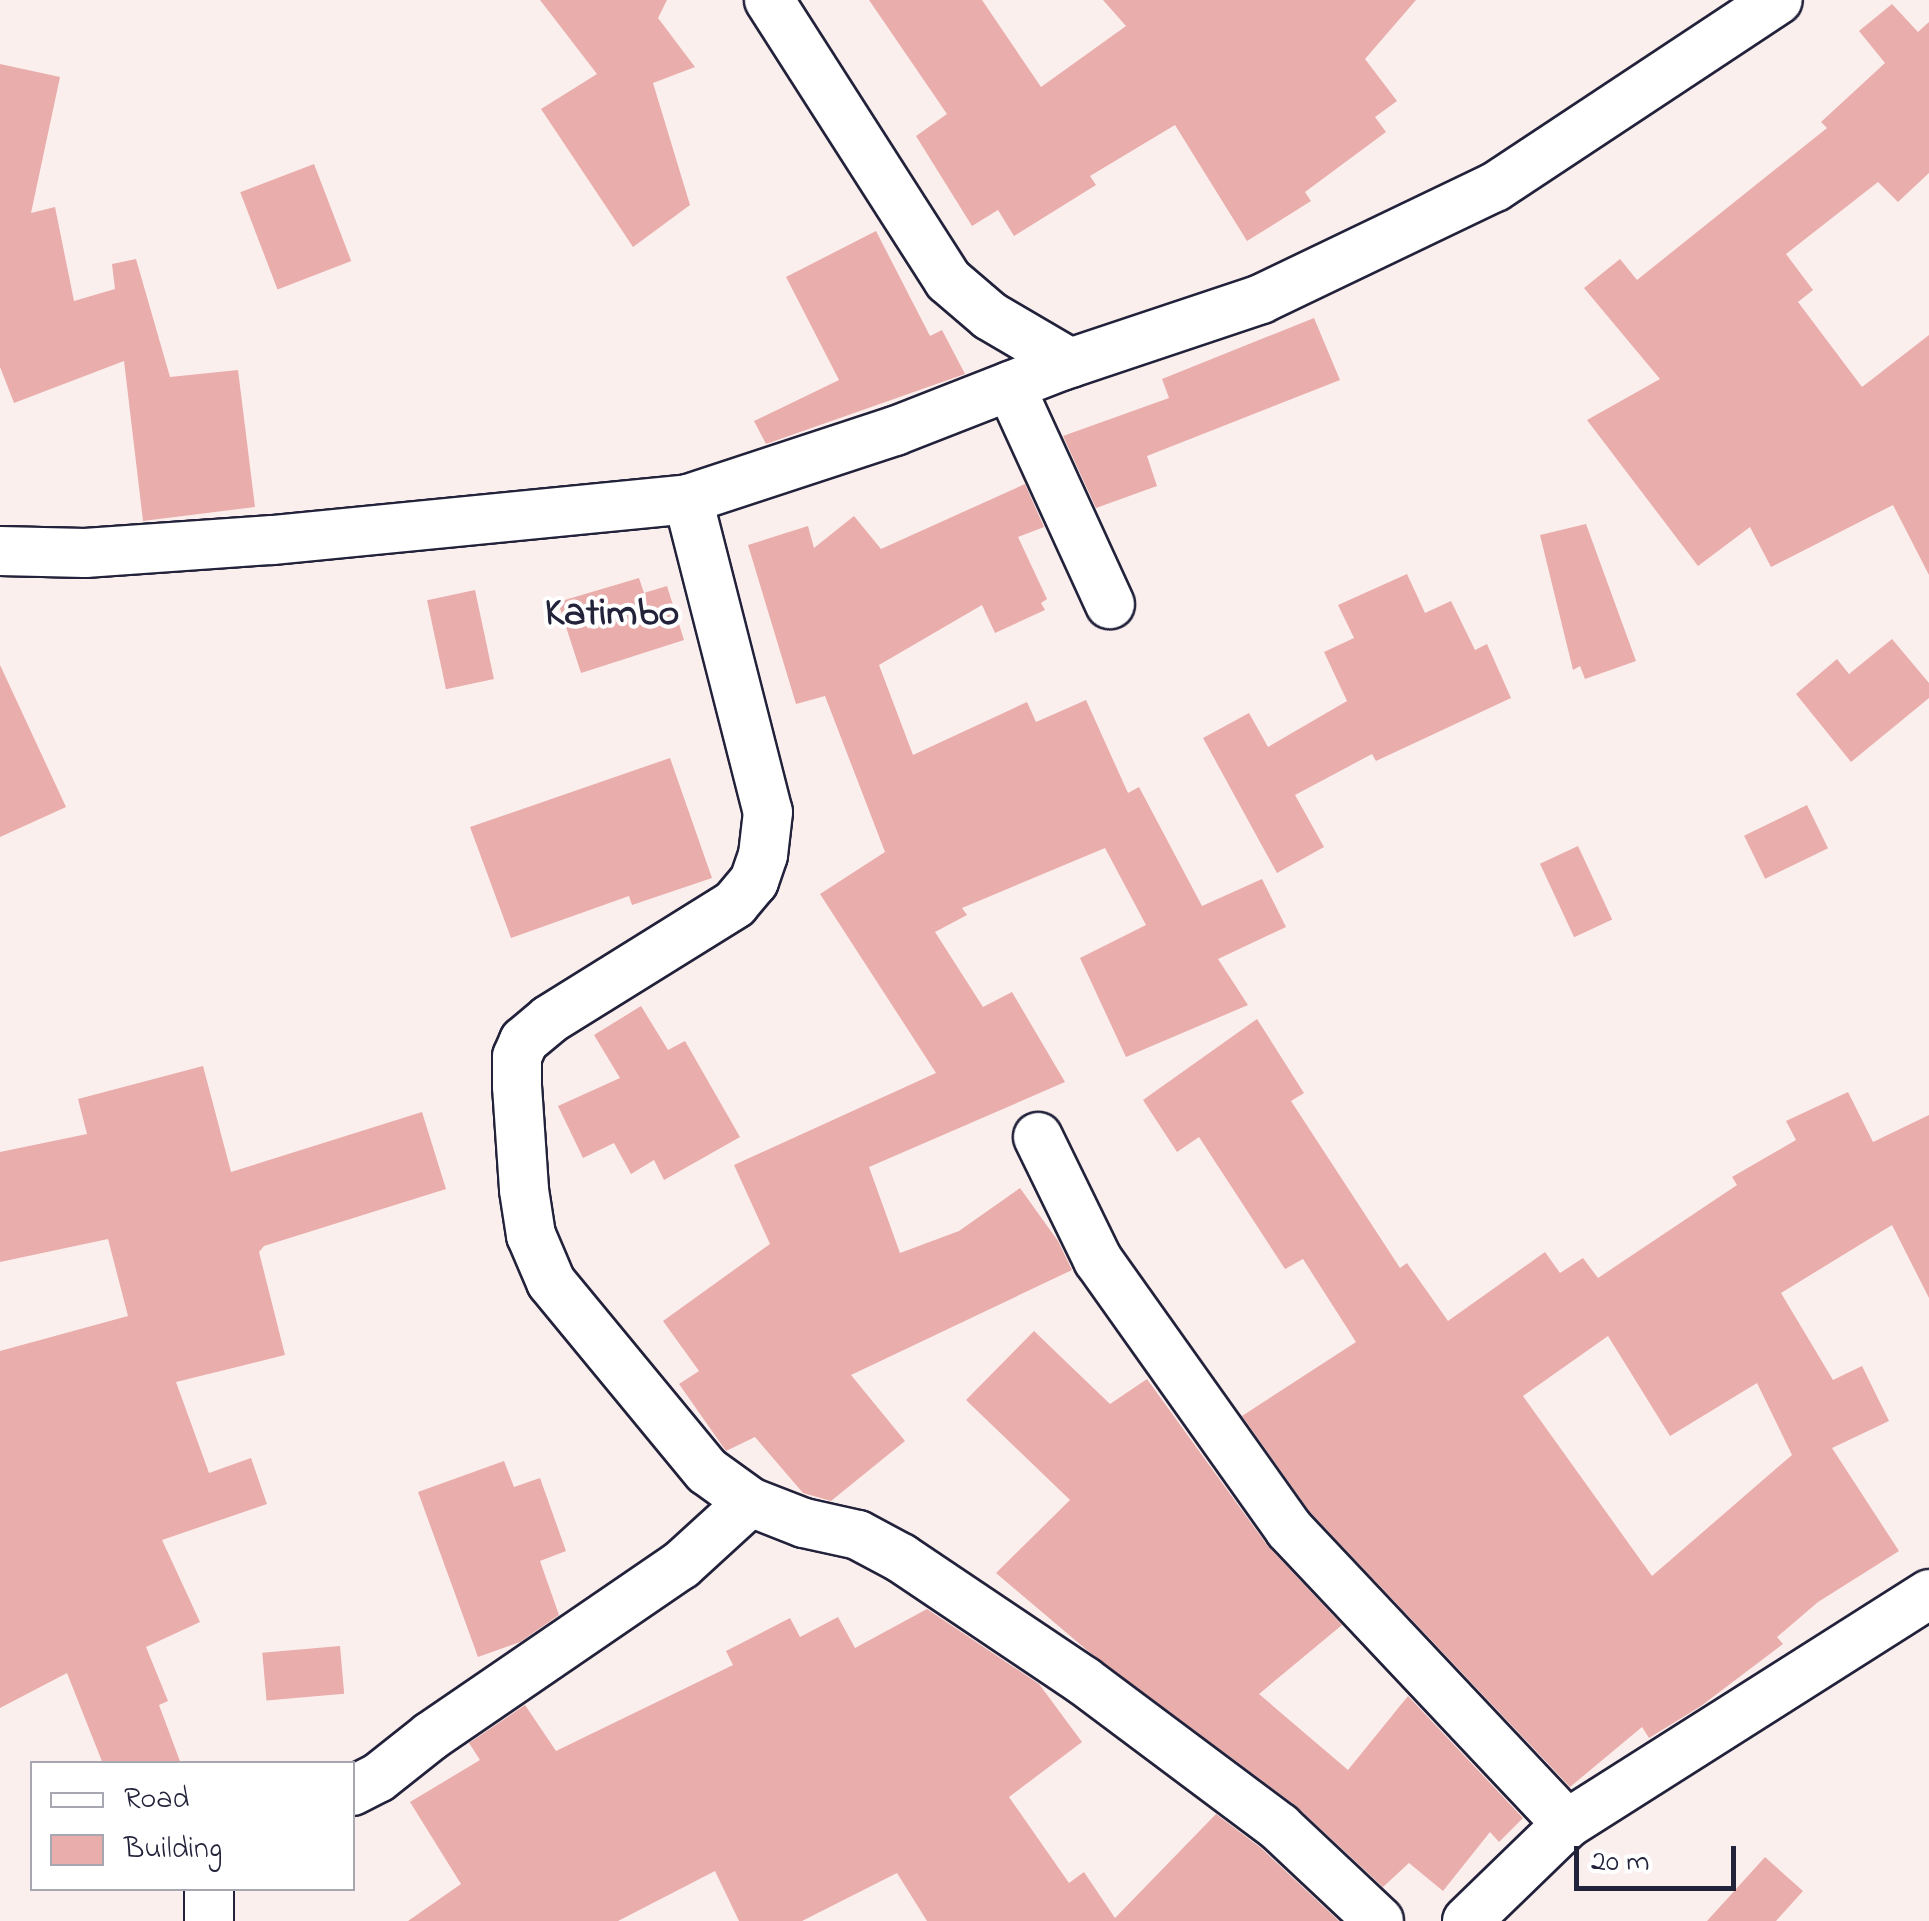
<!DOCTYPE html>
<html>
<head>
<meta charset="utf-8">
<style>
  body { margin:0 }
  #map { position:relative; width:1929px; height:1921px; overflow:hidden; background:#fbefee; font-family:"Indie Flower",sans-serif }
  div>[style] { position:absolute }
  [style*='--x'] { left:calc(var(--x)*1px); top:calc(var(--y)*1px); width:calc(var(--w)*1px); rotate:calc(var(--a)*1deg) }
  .building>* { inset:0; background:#e9adab; transform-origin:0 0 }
  .roads { filter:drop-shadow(2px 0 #22223b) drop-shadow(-2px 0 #22223b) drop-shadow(0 2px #22223b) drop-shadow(0 -2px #22223b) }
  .street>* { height:48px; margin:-24px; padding:0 24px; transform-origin:24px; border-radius:24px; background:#fff }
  span { translate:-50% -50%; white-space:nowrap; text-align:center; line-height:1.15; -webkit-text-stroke:8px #fff; paint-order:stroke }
  .quarter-label { font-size:40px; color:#22223b; font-weight:700 }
  .legend { position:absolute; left:30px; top:1761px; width:325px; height:130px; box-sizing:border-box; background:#fff; border:2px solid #a7a7b1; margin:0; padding:12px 18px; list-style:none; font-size:30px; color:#22223b }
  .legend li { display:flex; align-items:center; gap:20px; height:50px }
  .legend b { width:50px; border:2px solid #a7a7b1 }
  .scale { position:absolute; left:1574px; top:1846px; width:162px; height:45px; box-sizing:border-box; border:5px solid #22223b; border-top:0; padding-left:12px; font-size:30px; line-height:35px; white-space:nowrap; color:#22223b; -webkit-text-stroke:8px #fff; paint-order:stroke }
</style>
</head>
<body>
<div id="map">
  <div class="building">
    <i style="clip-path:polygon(540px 0,667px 0,658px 18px,695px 67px,653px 83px,690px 205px,633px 247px,541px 109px,597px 74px)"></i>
    <i style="clip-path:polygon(869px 0,982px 0,1041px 87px,1126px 26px,1103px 0,1416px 0,1365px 59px,1397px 101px,1375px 117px,1386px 132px,1305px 192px,1311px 201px,1247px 241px,1175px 125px,1090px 176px,1096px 185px,1014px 236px,998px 210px,972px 226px,916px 136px,947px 114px)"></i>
    <i style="clip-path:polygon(1892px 4px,1918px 32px,1929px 22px,1929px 173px,1898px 202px,1878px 182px,1786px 254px,1813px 290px,1798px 302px,1862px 387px,1929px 335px,1929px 575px,1893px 505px,1771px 567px,1750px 527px,1698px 566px,1587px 420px,1660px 379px,1584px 288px,1620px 259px,1637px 280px,1827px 128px,1821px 122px,1885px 63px,1859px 31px)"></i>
    <i style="clip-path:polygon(0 64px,60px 77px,31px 213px,55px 207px,74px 301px,115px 289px,112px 264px,136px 259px,170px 377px,238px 370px,255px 507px,143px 521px,124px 361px,14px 403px,0 367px)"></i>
    <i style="left:314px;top:164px;width:104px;height:79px;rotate:69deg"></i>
    <i style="clip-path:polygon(876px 231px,930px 336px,942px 330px,965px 374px,766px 444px,754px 421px,839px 380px,786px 277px)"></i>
    <i style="clip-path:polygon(1314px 318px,1340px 380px,1147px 456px,1157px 486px,1096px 508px,1063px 436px,1169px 398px,1162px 379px)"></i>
    <i style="clip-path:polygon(1025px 484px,1044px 527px,1018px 537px,1047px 599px,1041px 603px,1045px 610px,995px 633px,982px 605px,879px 665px,913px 755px,1027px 702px,1036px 722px,1086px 700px,1128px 793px,1139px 787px,1202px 906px,1262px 879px,1286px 927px,1218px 959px,1248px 1005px,1126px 1057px,1080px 958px,1146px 925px,1105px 848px,962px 908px,967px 915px,935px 932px,983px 1007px,1012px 992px,1065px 1082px,869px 1167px,900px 1253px,959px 1231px,1020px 1188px,1058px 1241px,1072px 1270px,851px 1375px,905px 1441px,831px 1501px,803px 1493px,755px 1437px,726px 1451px,679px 1384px,699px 1371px,663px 1321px,770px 1244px,734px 1165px,936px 1073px,820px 894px,885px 852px,825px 696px,796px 704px,748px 545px,808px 526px,814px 548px,854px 516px,881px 549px)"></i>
    <i style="clip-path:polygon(1586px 524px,1636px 661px,1585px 679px,1580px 666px,1573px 670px,1540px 535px)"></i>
    <i style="clip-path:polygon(1407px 574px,1425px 613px,1451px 601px,1475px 650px,1487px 644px,1511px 698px,1376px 761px,1372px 754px,1295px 795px,1324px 847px,1277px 873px,1203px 738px,1249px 713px,1268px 747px,1347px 701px,1324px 652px,1354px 638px,1338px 605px)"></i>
    <i style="clip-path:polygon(639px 578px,644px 593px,667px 586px,684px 640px,581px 673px,558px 602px)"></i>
    <i style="left:475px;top:590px;width:91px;height:49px;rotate:78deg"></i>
    <i style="clip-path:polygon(1892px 639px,1929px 683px,1929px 698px,1851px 762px,1796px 694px,1837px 659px,1849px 674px)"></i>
    <i style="clip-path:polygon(0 665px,66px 807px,0 837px)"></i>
    <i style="clip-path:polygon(670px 758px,712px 878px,632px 905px,629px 896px,511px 938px,470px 827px)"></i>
    <i style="left:1807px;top:805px;width:48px;height:70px;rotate:64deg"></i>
    <i style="left:1578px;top:846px;width:81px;height:42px;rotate:65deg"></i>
    <i style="clip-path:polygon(641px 1006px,668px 1050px,685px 1041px,740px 1137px,664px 1180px,654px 1160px,631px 1174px,614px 1143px,583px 1158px,558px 1106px,620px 1078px,594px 1035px)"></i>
    <i style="clip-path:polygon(evenodd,1257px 1019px,1304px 1093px,1291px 1101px,1400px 1268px,1407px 1263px,1448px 1321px,1545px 1252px,1560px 1273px,1583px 1258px,1598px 1278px,1737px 1185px,1732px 1177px,1796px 1140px,1786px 1121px,1848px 1092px,1873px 1142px,1929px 1115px,1929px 1298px,1892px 1225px,1781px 1293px,1833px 1380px,1862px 1366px,1889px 1421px,1832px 1448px,1899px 1551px,1818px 1602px,1777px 1637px,1783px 1644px,1701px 1706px,1649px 1738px,1642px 1727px,1570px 1787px,1310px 1512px,1242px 1416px,1356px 1342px,1303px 1259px,1285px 1269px,1199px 1137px,1177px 1152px,1143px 1100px,1257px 1019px,1608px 1336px,1670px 1436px,1757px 1383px,1792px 1455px,1652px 1576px,1523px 1396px,1608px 1336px)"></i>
    <i style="clip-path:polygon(203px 1066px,231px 1172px,422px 1112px,446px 1189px,264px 1246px,259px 1252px,285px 1355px,176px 1382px,209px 1473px,251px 1458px,267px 1504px,162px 1540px,200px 1622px,146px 1647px,168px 1701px,159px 1705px,181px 1764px,103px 1764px,67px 1673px,0 1708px,0 1351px,128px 1316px,108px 1239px,0 1262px,0 1152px,87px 1134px,78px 1099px)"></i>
    <i style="clip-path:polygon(1034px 1331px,1110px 1404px,1147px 1379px,1267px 1545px,1342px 1625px,1259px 1694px,1348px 1770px,1408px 1696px,1523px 1818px,1499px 1842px,1490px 1832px,1443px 1891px,1409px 1863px,1383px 1887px,1295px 1805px,1088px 1651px,996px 1573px,1070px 1500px,966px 1400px)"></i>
    <i style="clip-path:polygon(504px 1461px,514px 1487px,540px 1478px,566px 1551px,540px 1561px,559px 1615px,520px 1642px,478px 1657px,418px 1492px)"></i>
    <i style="clip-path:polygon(927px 1609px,1039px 1684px,1082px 1742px,1009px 1797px,1069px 1883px,1084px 1872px,1115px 1918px,1216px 1814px,1261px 1848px,1339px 1921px,927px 1921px,897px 1873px,802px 1921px,739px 1921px,715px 1871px,618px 1921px,408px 1921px,461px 1884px,410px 1802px,480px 1760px,469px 1743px,525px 1705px,556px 1751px,733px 1665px,726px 1651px,790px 1618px,800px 1637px,838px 1617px,855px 1648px)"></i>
    <i style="left:340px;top:1646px;width:48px;height:78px;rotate:85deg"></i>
    <i style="clip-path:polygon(1765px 1857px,1803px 1891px,1776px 1921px,1707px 1921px)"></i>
  </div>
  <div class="roads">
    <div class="street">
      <i style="--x:769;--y:0;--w:332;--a:57.4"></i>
      <i style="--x:948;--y:280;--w:55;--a:40.6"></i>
      <i style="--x:990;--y:316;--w:93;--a:30.4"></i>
      <i style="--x:1010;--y:386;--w:240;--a:65.4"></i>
      <i style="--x:688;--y:499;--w:323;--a:75.7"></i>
      <i style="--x:768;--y:812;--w:43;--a:96.6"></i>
      <i style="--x:763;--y:855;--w:28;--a:109"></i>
      <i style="--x:754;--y:881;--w:30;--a:130"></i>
      <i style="--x:735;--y:904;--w:219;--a:148.1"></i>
      <i style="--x:549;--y:1020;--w:33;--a:140"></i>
      <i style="--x:524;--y:1041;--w:17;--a:114"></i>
      <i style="--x:517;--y:1057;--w:29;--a:90"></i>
      <i style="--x:517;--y:1086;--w:104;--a:86.1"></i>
      <i style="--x:524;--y:1190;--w:46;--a:81.2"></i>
      <i style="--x:531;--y:1235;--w:51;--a:66.9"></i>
      <i style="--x:551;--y:1282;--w:245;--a:50.5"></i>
      <i style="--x:707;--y:1471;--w:53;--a:35.8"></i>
      <i style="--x:750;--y:1502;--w:58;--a:21.3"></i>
      <i style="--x:804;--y:1523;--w:55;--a:12.5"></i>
      <i style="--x:858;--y:1535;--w:49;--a:28.1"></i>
      <i style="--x:901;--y:1558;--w:220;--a:33.9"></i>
      <i style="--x:1084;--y:1681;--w:244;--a:36.8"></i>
      <i style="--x:1279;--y:1827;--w:137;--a:43.2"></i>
      <i style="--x:0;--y:551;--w:85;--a:1.3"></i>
      <i style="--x:85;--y:553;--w:188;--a:-4"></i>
      <i style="--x:273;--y:540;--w:417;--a:-5.6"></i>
      <i style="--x:688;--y:499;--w:218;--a:-18.2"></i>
      <i style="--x:895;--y:431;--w:178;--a:-21.4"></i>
      <i style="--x:1061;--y:366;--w:211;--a:-18.5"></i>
      <i style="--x:1261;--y:299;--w:259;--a:-25.6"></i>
      <i style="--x:1495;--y:187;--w:339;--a:-33.5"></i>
      <i style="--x:1038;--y:1137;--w:137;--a:64"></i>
      <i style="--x:1098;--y:1260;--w:330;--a:54.6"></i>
      <i style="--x:1289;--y:1529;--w:405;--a:46.7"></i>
      <i style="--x:352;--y:1791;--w:29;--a:-27"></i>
      <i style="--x:378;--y:1778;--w:68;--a:-38.4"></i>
      <i style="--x:431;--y:1736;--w:303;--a:-34.4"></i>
      <i style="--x:681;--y:1565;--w:93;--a:-42.4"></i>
      <i style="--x:209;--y:1921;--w:33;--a:-90"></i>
      <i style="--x:1467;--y:1921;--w:139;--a:-44.1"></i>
      <i style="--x:1567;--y:1824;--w:429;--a:-32.4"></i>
    </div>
  </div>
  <div class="quarter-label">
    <span style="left:612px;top:615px">Katimbo</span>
  </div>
  <ul class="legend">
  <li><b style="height:12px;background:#fff"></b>Road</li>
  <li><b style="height:28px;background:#e9adab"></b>Building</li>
  </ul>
  <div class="scale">20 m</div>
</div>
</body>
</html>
